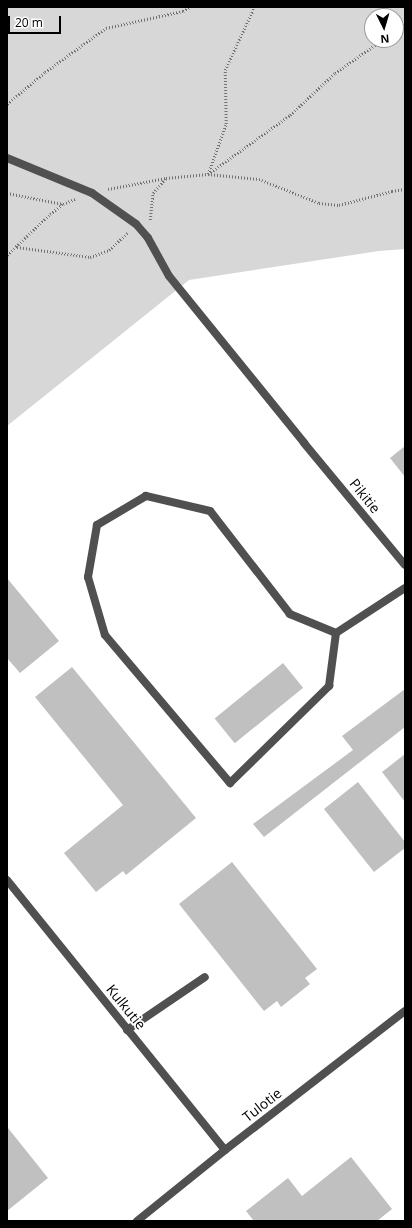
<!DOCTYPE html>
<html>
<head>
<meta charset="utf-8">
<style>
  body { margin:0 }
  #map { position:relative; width:412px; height:1228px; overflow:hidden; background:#fff; font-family:"Open Sans",sans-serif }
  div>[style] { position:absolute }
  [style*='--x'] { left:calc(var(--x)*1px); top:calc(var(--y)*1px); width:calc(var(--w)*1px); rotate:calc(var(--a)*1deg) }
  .green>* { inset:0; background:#d7d7d7 }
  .building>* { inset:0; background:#c0c0c0; transform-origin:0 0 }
  .path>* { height:2.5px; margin-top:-1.25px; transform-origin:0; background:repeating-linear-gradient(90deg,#727272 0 1px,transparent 0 3px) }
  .lane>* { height:8px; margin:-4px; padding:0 4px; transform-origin:4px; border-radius:4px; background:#505050 }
  .street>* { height:8px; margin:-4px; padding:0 4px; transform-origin:4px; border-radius:4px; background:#505050 }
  span { translate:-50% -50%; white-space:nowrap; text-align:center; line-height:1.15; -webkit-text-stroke:3.5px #fff; paint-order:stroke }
  .street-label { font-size:14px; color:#000 }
  .frame { position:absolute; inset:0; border:8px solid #000; pointer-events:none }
  .north { position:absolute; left:364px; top:8px; width:40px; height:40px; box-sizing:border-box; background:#fff; border:1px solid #999; border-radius:50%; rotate:175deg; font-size:11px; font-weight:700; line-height:16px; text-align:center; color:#000 }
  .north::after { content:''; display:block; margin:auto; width:14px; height:18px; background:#000; clip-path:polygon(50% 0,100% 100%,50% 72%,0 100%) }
  .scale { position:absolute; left:8px; top:16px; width:53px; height:18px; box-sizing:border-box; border:2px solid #000; border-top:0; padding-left:5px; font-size:12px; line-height:14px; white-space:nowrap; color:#000; -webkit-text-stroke:3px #fff; paint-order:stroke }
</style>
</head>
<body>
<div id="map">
  <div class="green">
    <i style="clip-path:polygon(evenodd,7px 7px,405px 7px,405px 249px,379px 251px,189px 280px,7px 426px,7px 7px,372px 16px,396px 16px,396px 40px,372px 40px,372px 16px)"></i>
  </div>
  <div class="building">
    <i style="clip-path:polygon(405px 446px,405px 477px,390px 458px)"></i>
    <i style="clip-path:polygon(7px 578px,59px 641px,20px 673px,7px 658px)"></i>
    <i style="left:283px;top:663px;width:32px;height:88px;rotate:51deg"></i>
    <i style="clip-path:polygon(72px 667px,196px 818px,126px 875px,123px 871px,96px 892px,64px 853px,123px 805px,35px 697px)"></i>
    <i style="clip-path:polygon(405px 689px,405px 727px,264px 837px,253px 824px,353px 750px,342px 736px)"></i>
    <i style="clip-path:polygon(405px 754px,405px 802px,382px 772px)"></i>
    <i style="clip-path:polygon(358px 782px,405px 842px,405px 848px,374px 872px,324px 809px)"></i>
    <i style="clip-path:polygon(232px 862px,317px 969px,305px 978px,310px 984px,281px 1007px,277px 1001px,264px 1011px,179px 904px)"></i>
    <i style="clip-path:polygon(8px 1128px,48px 1178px,7px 1211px,7px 1129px)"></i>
    <i style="clip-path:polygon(351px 1157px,392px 1209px,377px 1221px,254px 1221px,246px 1211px,288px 1178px,302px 1196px)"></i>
  </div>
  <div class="path">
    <i style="--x:396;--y:30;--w:11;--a:-38"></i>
    <i style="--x:7;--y:104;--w:50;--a:-40.1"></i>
    <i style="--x:45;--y:72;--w:75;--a:-35.8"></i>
    <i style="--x:106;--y:28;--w:79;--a:-12.4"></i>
    <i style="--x:183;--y:11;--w:8;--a:-30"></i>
    <i style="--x:208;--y:174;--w:101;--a:-35.7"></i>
    <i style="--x:290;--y:115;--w:62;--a:-43"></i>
    <i style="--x:335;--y:73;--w:57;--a:-35.1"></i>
    <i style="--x:208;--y:174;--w:53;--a:-70.2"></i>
    <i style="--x:226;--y:124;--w:54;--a:-91.1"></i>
    <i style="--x:225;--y:70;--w:66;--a:-65"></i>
    <i style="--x:253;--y:10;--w:3;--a:-108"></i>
    <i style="--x:108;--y:189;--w:59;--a:-10.7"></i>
    <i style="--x:166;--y:178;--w:42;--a:-5.4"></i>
    <i style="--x:208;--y:174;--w:51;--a:5.6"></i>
    <i style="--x:259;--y:179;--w:65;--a:21.8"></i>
    <i style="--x:319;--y:203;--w:20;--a:6"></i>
    <i style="--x:339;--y:205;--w:55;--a:-14.8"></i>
    <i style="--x:392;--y:191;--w:13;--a:-9"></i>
    <i style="--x:7;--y:193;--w:57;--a:11.1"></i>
    <i style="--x:150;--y:220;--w:27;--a:-84"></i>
    <i style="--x:153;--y:193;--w:20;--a:-49"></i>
    <i style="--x:17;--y:247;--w:74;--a:7.8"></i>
    <i style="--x:90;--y:257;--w:20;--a:-20"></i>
    <i style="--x:109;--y:250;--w:25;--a:-43"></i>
    <i style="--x:7;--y:255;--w:59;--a:-43.6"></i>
    <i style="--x:50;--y:214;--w:16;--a:-38"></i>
    <i style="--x:63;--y:204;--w:13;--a:-23"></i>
  </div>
  <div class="lane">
    <i style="--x:7;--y:158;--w:92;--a:22.4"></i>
    <i style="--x:92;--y:193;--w:54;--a:35.2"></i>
    <i style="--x:136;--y:224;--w:18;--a:49"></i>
    <i style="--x:148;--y:238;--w:43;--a:61.1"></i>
    <i style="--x:169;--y:276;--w:215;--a:51"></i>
    <i style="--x:336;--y:633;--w:50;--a:-157.6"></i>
    <i style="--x:290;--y:614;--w:130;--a:-127.8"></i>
    <i style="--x:210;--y:511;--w:66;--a:-166.8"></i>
    <i style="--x:146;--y:496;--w:57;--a:149.4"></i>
    <i style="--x:97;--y:525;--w:53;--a:99.8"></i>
    <i style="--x:88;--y:577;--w:60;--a:73.7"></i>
    <i style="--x:105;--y:635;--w:194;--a:49.8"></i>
    <i style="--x:230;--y:783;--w:139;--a:-44.4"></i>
    <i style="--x:329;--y:686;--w:53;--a:-82.5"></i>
    <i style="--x:336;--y:633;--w:82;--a:-33.1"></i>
    <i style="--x:127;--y:1030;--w:94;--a:-34.2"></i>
  </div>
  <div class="street">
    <i style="--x:304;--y:443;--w:158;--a:50.4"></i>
    <i style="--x:7;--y:880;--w:347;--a:51.1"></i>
    <i style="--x:137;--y:1221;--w:113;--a:-38.9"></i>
    <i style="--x:225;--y:1150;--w:227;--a:-37.7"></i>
  </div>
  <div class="street-label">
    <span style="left:365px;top:496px;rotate:51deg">Pikitie</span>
    <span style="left:126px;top:1007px;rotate:51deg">Kulkutie</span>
    <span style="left:262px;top:1105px;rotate:-38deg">Tulotie</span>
  </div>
  <div class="frame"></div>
  <div class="north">N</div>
  <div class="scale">20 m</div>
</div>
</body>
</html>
